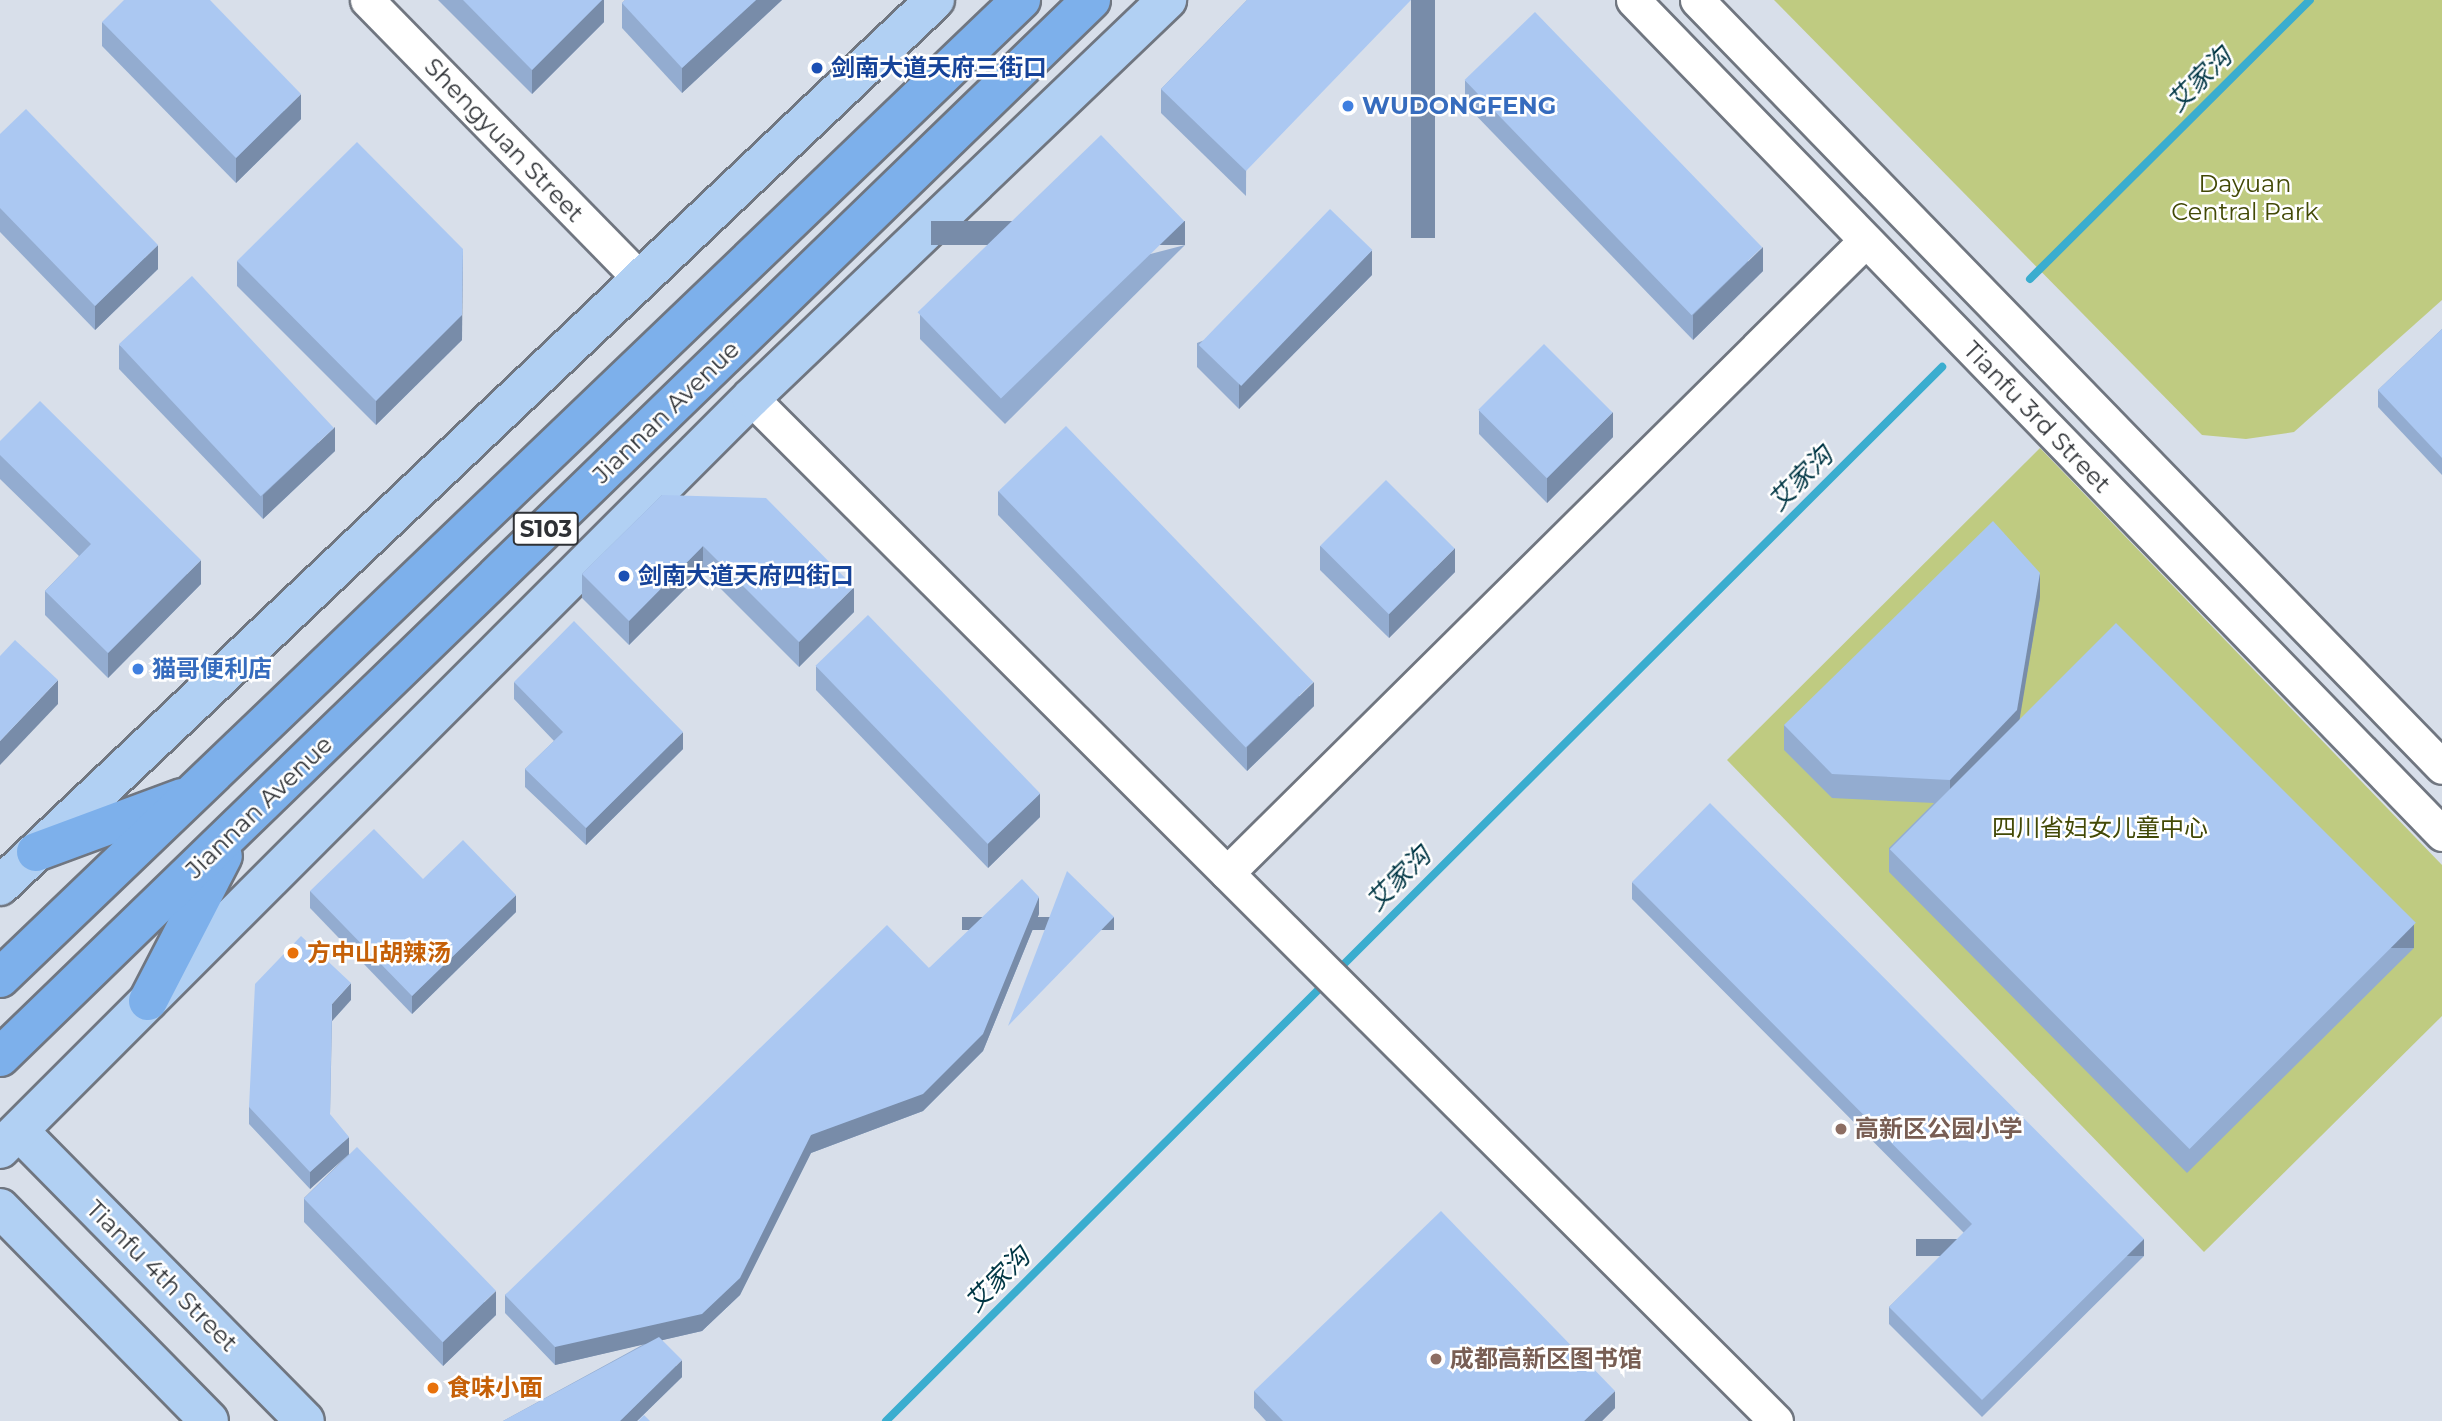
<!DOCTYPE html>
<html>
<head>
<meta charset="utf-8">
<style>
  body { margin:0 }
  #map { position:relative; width:2442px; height:1421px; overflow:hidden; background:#d8dfea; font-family:Montserrat,"Noto Sans SC",sans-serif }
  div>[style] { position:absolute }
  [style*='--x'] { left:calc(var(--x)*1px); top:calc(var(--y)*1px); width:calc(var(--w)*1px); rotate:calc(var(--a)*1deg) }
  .green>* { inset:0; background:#bfcb81 }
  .stream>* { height:8px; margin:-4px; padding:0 4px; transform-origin:4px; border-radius:4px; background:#3aadcf }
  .roads { filter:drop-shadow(2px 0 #707680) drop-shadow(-2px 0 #707680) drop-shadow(0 2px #707680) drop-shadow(0 -2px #707680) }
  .minor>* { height:33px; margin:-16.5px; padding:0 16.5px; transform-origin:16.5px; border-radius:16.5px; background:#fff }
  .major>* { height:38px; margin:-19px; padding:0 19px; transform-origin:19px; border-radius:19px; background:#b1d0f3 }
  .highway>* { height:38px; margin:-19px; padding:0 19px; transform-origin:19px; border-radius:19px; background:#7db0eb }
  .wall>* { inset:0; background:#93acd0 }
  .shaded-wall>* { inset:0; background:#788ca9; transform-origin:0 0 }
  .building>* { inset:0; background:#abc8f2; transform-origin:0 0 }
  .dots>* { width:19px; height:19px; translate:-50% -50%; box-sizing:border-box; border:4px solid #fff; border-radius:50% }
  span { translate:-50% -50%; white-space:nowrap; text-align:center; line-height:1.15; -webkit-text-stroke:5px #fff; paint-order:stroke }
  .shield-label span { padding:2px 5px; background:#fff; border:2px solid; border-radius:5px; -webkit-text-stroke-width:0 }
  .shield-label { font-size:23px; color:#2e3135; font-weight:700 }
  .transit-label { font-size:24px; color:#164399; font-weight:700 }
  .left { translate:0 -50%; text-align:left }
  .shop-label { font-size:24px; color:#366cbe; font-weight:700 }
  .street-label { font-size:24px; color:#2e3135 }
  .park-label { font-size:24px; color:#424906 }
  .food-label { font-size:24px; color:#c56008; font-weight:700 }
  .education-label { font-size:24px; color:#785e54; font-weight:700 }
  .water-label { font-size:26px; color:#003644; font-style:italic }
</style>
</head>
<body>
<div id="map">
  <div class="green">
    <i style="clip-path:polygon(1774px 0,2442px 0,2442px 300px,2294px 432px,2246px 439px,2202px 435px)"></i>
    <i style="clip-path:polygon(2040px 448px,2442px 865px,2442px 1016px,2204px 1252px,1727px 760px)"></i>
  </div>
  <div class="stream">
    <i style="--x:2030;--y:279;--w:395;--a:-44.9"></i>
    <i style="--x:1335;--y:973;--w:858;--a:-44.95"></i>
    <i style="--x:886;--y:1421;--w:622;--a:-44.93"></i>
  </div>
  <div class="roads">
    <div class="minor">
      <i style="--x:367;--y:0;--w:392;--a:45.6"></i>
      <i style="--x:1633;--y:0;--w:1162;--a:45.87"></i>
      <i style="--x:1697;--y:0;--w:1069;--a:45.83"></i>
      <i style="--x:751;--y:398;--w:1448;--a:44.94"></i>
      <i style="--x:1227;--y:873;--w:898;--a:-44.73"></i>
    </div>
    <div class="major">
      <i style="--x:0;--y:886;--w:1288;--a:-43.46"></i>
      <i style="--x:19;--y:1131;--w:407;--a:45.4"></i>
      <i style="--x:0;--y:1149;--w:1062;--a:-45"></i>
      <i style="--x:751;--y:398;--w:576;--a:-43.73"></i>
      <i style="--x:0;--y:1208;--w:298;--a:45.5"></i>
    </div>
    <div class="highway">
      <i style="--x:36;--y:852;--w:156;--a:-20.3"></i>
      <i style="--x:0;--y:978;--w:1414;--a:-43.77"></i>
      <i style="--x:148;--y:1001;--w:163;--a:-62.7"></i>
      <i style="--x:0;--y:1057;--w:1519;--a:-44.09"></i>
    </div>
  </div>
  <div class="wall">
    <i style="clip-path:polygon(438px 0,604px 0,604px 22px,532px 94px)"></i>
    <i style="clip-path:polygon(625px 0,782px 0,682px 93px,622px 28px,622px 3px)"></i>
    <i style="clip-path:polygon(1247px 0,1246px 196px,1161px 113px,1161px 89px)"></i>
    <i style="clip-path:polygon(102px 22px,301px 119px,236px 183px,102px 46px)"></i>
    <i style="clip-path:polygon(1465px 80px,1763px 271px,1693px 340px,1465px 104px)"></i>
    <i style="clip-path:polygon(0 134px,158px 269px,95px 330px,0 232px)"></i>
    <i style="clip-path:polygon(1185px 245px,1005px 424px,920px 339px,920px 314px)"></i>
    <i style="clip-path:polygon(237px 261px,462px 340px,376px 425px,237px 286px)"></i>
    <i style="clip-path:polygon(1372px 275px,1239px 409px,1197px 367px,1197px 343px)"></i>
    <i style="clip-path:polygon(2442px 329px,2442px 475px,2378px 407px,2378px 390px)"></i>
    <i style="clip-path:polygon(119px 345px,335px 451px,263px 519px,119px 369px)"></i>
    <i style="clip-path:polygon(1479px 410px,1613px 437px,1547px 503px,1479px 434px)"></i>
    <i style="clip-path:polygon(0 441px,201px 584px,108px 678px,45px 615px,45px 591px,79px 556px,0 479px)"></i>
    <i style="clip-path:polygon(998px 491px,1314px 706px,1247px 771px,998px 515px)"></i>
    <i style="clip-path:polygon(662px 495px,854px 612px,799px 667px,703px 571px,629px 645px,582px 598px,582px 574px)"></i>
    <i style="clip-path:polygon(1320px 546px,1455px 572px,1389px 638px,1320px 570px)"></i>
    <i style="clip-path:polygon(2040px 597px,2019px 719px,2414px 948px,2187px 1173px,1889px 872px,1889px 848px,1934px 803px,1832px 798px,1784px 750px,1784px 725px)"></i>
    <i style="clip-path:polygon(816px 666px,1040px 817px,988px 868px,816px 690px)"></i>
    <i style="clip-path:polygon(514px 682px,683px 749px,586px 845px,525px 787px,525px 769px,554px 741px,514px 699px)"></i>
    <i style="clip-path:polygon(1632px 882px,2144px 1256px,1982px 1417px,1889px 1324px,1889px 1307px,1964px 1233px,1632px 899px)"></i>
    <i style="clip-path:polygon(310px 891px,516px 912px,412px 1014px,310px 908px)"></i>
    <i style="clip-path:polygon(1039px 914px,983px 1051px,923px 1111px,811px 1153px,740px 1295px,702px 1331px,662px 1340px,682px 1377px,637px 1421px,503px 1421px,644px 1344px,555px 1365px,505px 1313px,505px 1295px,929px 968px)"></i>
    <i style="clip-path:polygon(351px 1000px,332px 1021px,330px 1115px,349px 1154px,496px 1315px,443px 1366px,304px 1222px,304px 1198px,349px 1154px,310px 1189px,249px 1124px,249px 1107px)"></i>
    <i style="clip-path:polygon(1254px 1391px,1615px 1408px,1602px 1421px,1266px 1421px,1254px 1408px)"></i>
  </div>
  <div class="shaded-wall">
    <i style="clip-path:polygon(602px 0,604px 0,604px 22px,532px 94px,532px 70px)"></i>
    <i style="clip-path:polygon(756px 0,782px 0,682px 93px,682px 68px)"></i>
    <i style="left:1411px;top:0;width:24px;height:238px"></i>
    <i style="clip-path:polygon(301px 94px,301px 119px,236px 183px,236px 158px)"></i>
    <i style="left:1185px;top:221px;width:24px;height:254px;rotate:90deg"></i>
    <i style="clip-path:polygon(158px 245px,158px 269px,95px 330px,95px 306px)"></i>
    <i style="clip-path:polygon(1763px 247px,1763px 271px,1693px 340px,1693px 315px)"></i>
    <i style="clip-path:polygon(463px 249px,462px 340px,376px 425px,376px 401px)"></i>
    <i style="clip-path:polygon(1372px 250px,1372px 275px,1239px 409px,1239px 384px)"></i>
    <i style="clip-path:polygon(1613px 412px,1613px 437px,1547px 503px,1547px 478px)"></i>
    <i style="clip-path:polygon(335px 427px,335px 451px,263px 519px,263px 495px)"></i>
    <i style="clip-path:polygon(703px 546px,703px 571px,629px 645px,629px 621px)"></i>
    <i style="clip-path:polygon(1455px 548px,1455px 572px,1389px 638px,1389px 614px)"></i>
    <i style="clip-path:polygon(201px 560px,201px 584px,108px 678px,108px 653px)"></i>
    <i style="clip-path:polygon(2040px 573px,2040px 597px,2017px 735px,1950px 804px,1950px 780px)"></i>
    <i style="clip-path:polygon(854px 587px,854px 612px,799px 667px,799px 642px)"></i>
    <i style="clip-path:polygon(58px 680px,58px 704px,0 765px,0 741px)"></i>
    <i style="clip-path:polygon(1314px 682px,1314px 706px,1247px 771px,1247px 747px)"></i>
    <i style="clip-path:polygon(683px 732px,683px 749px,586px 845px,586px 828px)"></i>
    <i style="clip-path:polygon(1040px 793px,1040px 817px,988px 868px,988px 843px)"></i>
    <i style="clip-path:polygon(516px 895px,516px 912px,412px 1014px,412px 996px)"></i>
    <i style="clip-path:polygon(1039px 897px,1039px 914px,983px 1051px,923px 1111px,811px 1153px,740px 1295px,702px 1331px,555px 1365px,555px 1347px,811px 1135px)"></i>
    <i style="left:1114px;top:917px;width:13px;height:152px;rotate:90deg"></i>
    <i style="left:2414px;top:924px;width:24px;height:320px;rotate:90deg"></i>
    <i style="clip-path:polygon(351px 983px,351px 1000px,332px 1021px,332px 1004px)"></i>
    <i style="clip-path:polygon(349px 1137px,349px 1154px,310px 1189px,310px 1172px)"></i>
    <i style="left:2144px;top:1239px;width:17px;height:228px;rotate:90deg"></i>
    <i style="clip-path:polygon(496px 1291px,496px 1315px,443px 1366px,443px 1342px)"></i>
    <i style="clip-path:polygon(682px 1360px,682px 1377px,637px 1421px,620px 1421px)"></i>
    <i style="clip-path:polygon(1615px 1391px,1615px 1408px,1602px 1421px,1584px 1421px)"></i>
  </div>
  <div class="building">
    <i style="clip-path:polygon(124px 0,210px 0,301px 94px,236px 158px,102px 22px)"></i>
    <i style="clip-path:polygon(463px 0,602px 0,532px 70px)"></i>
    <i style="clip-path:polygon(625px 0,756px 0,682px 68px,622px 3px)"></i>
    <i style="clip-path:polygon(1247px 0,1411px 0,1246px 171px,1161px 89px)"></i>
    <i style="left:1535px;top:12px;width:327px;height:98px;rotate:46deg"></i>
    <i style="clip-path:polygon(26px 109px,158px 245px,95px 306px,0 208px,0 134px)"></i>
    <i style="left:1101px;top:135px;width:120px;height:255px;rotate:46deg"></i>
    <i style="clip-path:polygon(357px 142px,463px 249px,462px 315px,376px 401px,237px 261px)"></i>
    <i style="left:1330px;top:209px;width:59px;height:189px;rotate:44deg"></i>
    <i style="left:192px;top:276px;width:208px;height:100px;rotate:47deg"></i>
    <i style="clip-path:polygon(2442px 329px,2442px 458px,2378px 390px)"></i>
    <i style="left:1544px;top:344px;width:97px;height:93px;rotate:45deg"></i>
    <i style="clip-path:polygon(40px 401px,201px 560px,108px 653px,45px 591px,91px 544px,0 455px,0 441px)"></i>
    <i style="left:1066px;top:426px;width:356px;height:94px;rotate:46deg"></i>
    <i style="left:1386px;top:480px;width:97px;height:93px;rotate:45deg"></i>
    <i style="clip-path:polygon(662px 495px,766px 498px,854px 587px,799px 642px,703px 546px,629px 621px,582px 574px)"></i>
    <i style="clip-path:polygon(1993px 521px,2040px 573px,2017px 710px,1950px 780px,1832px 774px,1784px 725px)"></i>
    <i style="left:868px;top:615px;width:248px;height:73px;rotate:46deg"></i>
    <i style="clip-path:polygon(574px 621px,683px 732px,586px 828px,525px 769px,563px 732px,514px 682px)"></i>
    <i style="left:2116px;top:623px;width:424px;height:320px;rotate:45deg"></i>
    <i style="clip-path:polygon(15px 640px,58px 680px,0 741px,0 656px)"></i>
    <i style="clip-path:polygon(1710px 803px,2144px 1239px,1982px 1400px,1889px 1307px,1972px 1224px,1632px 882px)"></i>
    <i style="clip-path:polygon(374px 829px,423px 879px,463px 840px,516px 895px,412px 996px,310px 891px)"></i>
    <i style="clip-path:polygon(1067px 871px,1114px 917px,1008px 1026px)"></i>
    <i style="clip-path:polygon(1022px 879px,1039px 897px,983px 1034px,923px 1094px,811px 1135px,740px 1278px,702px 1314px,555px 1347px,505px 1295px,887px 925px,929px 968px)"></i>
    <i style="clip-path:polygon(301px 936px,351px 983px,332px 1004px,330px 1114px,349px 1137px,310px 1172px,249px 1107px,255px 984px)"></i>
    <i style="left:357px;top:1147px;width:200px;height:74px;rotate:46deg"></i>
    <i style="clip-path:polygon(1441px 1211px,1615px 1391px,1584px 1421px,1283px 1421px,1254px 1391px)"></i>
    <i style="clip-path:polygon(659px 1337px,682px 1360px,620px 1421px,503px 1421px)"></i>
    <i style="clip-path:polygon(644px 1415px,650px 1421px,638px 1421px)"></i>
  </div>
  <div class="dots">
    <i style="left:817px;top:68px;background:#1a4fb4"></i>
    <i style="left:1348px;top:106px;background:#3f7fe0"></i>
    <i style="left:624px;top:576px;background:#1a4fb4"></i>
    <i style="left:138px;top:669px;background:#3f7fe0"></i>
    <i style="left:293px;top:953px;background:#e8710a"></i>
    <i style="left:1841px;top:1129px;background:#8d6e63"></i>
    <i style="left:1436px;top:1359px;background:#8d6e63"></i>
    <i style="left:433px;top:1388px;background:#e8710a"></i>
  </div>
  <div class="shield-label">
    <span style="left:546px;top:529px">S103</span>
  </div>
  <div class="transit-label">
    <span class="left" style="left:831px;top:68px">剑南大道天府三街口</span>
    <span class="left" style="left:638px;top:576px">剑南大道天府四街口</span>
  </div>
  <div class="shop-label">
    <span class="left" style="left:1362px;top:106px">WUDONGFENG</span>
    <span class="left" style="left:152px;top:669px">猫哥便利店</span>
  </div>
  <div class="street-label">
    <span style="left:504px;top:140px;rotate:46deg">Shengyuan Street</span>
    <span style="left:666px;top:412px;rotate:-44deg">Jiannan Avenue</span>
    <span style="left:2037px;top:417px;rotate:46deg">Tianfu 3rd Street</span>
    <span style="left:259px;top:807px;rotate:-44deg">Jiannan Avenue</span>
    <span style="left:162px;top:1276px;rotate:45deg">Tianfu 4th Street</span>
  </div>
  <div class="park-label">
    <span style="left:2245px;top:198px">Dayuan<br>Central Park</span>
    <span style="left:2100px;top:828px">四川省妇女儿童中心</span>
  </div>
  <div class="food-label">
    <span class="left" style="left:307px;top:953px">方中山胡辣汤</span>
    <span class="left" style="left:447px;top:1388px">食味小面</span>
  </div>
  <div class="education-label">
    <span class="left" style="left:1855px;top:1129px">高新区公园小学</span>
    <span class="left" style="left:1450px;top:1359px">成都高新区图书馆</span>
  </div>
  <div class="water-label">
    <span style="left:2200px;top:80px;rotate:-45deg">艾家沟</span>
    <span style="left:1801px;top:479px;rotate:-45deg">艾家沟</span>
    <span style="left:1399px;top:879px;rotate:-45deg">艾家沟</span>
    <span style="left:998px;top:1280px;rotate:-45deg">艾家沟</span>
  </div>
</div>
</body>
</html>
